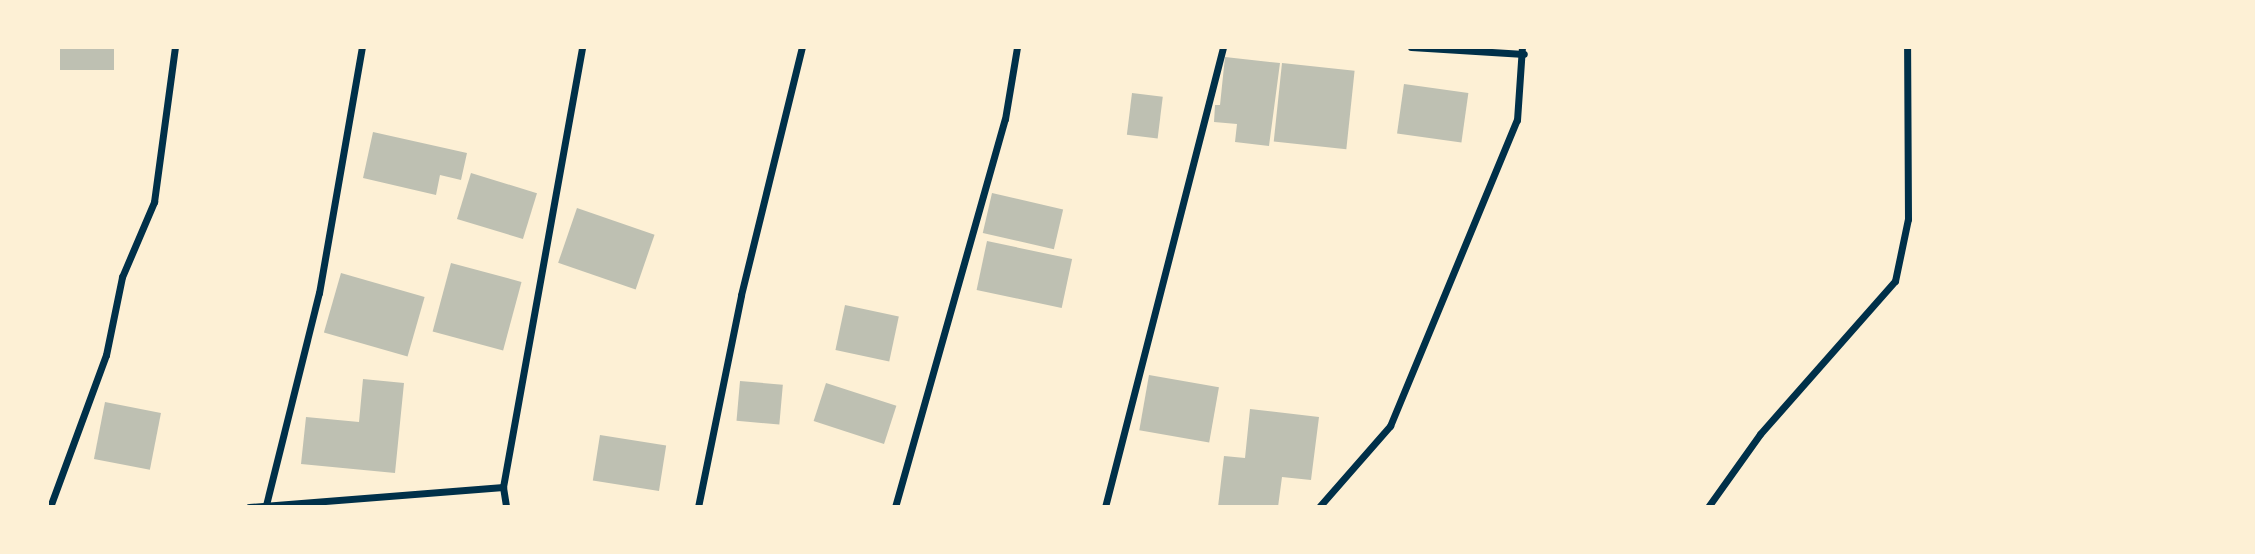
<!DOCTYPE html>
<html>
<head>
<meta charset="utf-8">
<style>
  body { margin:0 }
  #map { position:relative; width:2255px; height:554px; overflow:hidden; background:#fdf0d5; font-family:"Playfair Display",serif }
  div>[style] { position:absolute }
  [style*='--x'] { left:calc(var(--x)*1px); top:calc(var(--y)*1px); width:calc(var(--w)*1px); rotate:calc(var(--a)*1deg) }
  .building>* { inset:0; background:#bec0b2; transform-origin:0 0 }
  .minor>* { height:7px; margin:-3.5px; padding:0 3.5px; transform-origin:3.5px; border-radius:3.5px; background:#003049 }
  span { translate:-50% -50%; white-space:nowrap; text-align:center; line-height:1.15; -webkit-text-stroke:6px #fdf0d5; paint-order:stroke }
  .frame { position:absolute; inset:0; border:49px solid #fdf0d5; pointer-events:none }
</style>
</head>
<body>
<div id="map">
  <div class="building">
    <i style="left:60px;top:47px;width:54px;height:23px"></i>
    <i style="clip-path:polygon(1225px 57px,1280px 63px,1269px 146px,1235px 142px,1237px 124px,1214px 122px,1215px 105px,1220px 105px)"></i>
    <i style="left:1282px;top:63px;width:73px;height:79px;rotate:6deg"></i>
    <i style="left:1404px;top:84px;width:65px;height:50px;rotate:8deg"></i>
    <i style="left:1132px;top:93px;width:31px;height:42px;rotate:7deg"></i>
    <i style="clip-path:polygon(373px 132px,467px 153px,461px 180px,440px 175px,436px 195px,363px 178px)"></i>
    <i style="left:471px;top:173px;width:69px;height:48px;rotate:17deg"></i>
    <i style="left:992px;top:193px;width:73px;height:41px;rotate:13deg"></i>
    <i style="left:577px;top:208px;width:82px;height:58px;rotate:19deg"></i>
    <i style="left:987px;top:241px;width:87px;height:50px;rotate:12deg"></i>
    <i style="left:451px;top:263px;width:73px;height:71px;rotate:15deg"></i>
    <i style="left:341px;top:273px;width:87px;height:62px;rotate:16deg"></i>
    <i style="left:845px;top:305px;width:55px;height:46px;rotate:12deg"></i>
    <i style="left:1149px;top:375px;width:71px;height:56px;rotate:10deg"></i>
    <i style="clip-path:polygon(363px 379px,404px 383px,395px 473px,301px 464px,306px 417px,359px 422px)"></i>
    <i style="left:740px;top:381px;width:43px;height:40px;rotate:5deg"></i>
    <i style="left:826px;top:383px;width:74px;height:40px;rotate:18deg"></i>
    <i style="left:105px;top:402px;width:57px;height:58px;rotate:11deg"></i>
    <i style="clip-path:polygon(1250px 409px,1319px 417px,1311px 480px,1282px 477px,1278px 507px,1218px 507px,1224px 456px,1245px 458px)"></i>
    <i style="left:600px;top:435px;width:67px;height:46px;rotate:9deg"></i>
  </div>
  <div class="minor">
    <i style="--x:1411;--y:47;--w:113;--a:3.5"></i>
    <i style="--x:503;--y:487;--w:20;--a:81"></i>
    <i style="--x:266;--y:505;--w:219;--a:-76"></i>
    <i style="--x:319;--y:293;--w:250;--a:-80.1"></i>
    <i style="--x:50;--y:507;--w:162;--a:-69.8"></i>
    <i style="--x:106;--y:355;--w:80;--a:-78.4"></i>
    <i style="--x:122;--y:277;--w:82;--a:-66.9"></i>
    <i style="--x:154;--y:202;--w:156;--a:-82.3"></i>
    <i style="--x:249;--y:507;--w:255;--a:-4.5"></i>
    <i style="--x:503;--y:487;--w:447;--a:-79.8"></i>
    <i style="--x:698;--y:507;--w:216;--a:-78.5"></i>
    <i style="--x:741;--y:295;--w:255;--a:-76.2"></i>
    <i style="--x:895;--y:507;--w:403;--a:-74.2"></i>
    <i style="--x:1005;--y:119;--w:73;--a:-80.5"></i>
    <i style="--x:1105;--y:507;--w:475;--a:-75.6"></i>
    <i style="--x:1319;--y:507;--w:108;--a:-48.8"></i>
    <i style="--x:1390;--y:426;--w:331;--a:-67.5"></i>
    <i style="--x:1517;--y:120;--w:73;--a:-86.1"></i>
    <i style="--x:1708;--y:507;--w:90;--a:-54.5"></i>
    <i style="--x:1760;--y:434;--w:204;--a:-48.6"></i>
    <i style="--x:1895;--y:281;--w:63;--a:-78.2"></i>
    <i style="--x:1908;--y:219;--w:172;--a:-90.3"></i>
  </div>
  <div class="frame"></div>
</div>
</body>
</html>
